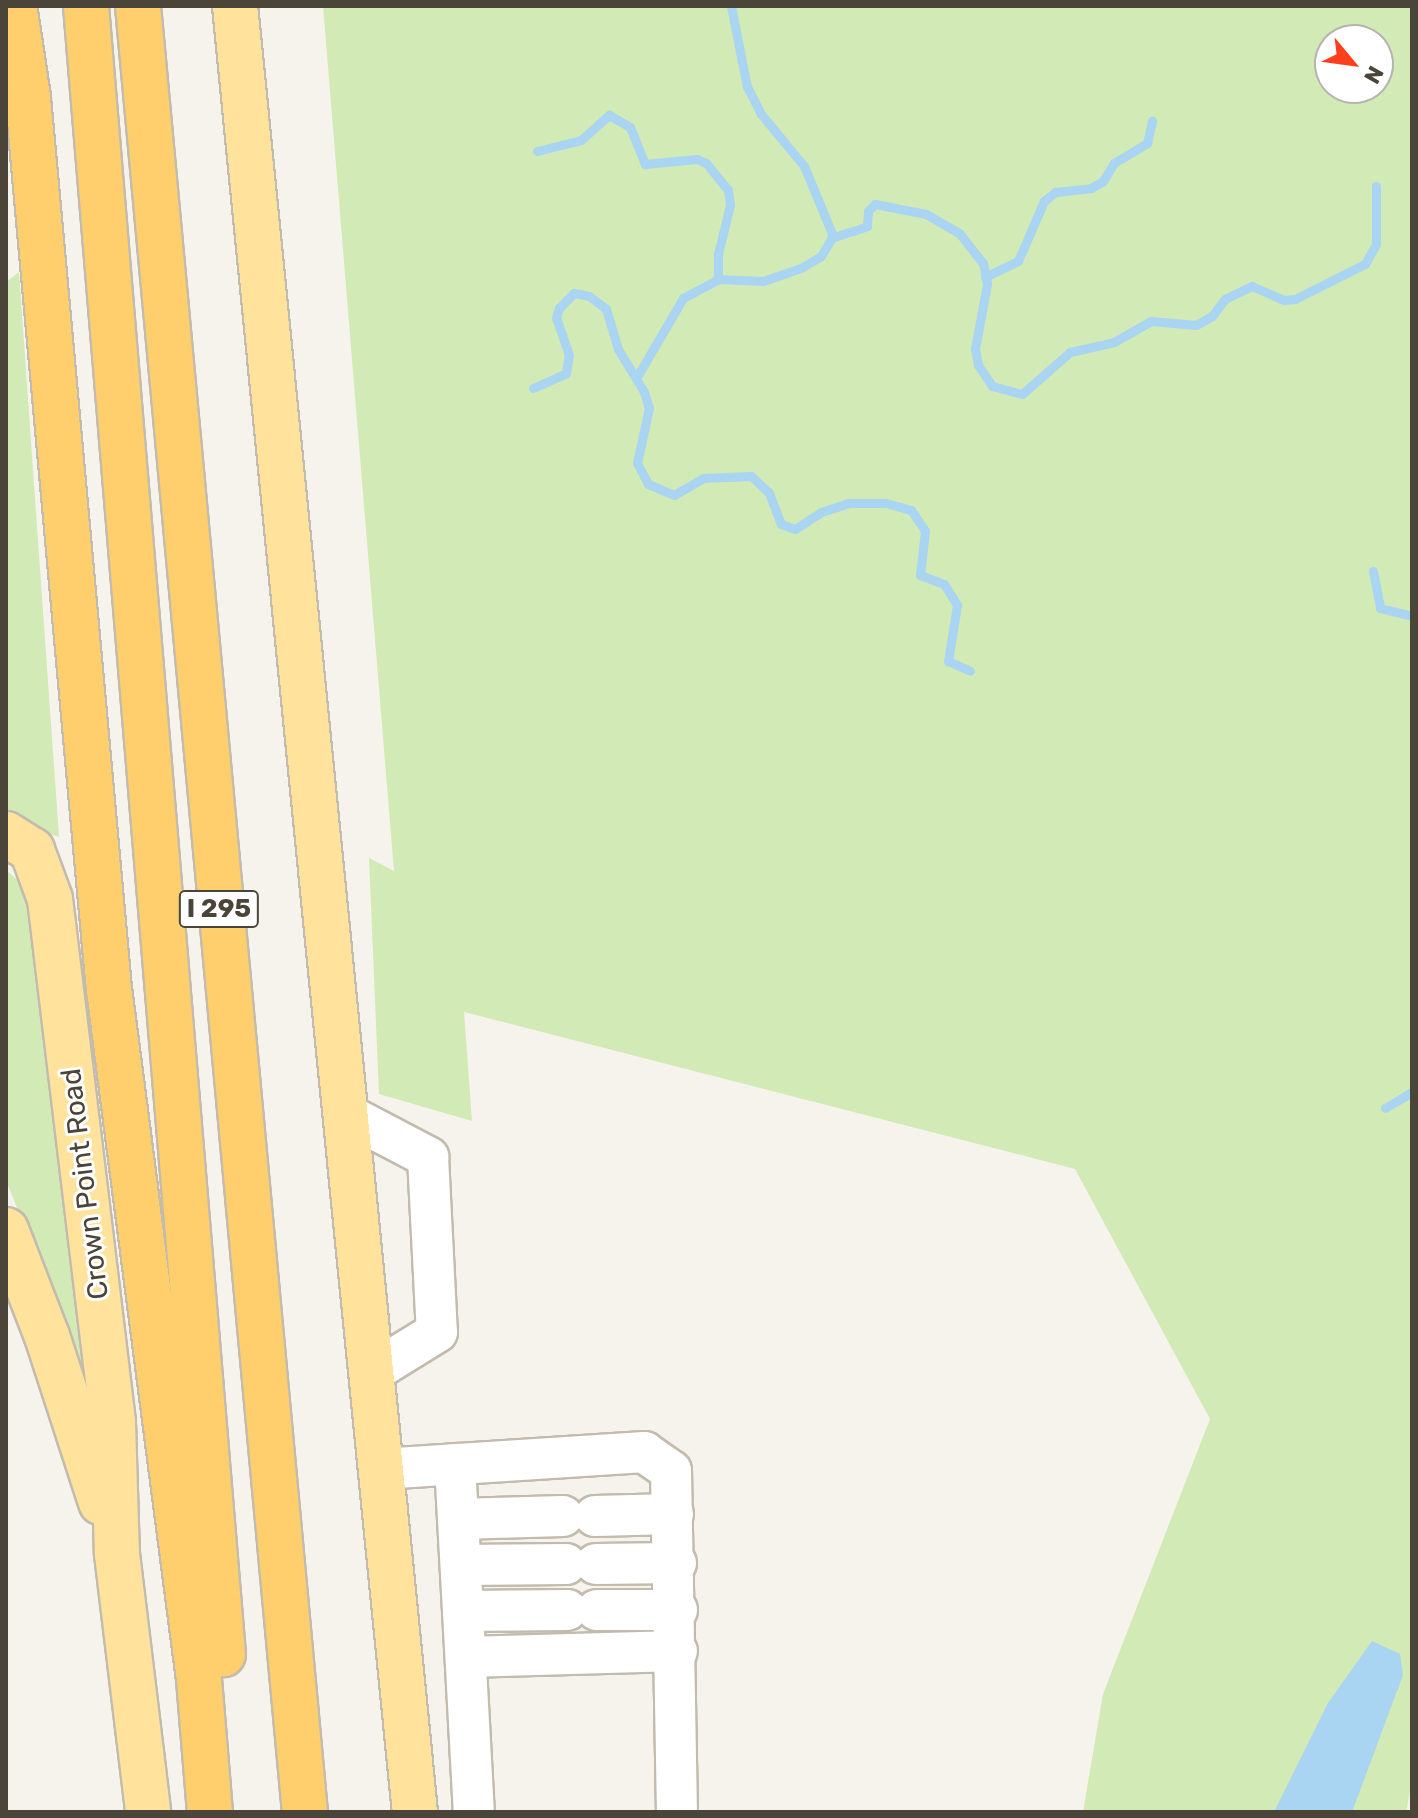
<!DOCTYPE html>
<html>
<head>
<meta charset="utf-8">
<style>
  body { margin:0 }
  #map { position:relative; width:1418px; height:1818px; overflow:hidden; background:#f6f3ec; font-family:Rubik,sans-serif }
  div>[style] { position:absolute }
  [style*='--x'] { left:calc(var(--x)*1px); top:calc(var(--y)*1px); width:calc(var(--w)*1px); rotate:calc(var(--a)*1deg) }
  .green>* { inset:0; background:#d2eab5 }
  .water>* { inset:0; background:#a9d4f2 }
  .stream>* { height:9px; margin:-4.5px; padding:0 4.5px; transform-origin:4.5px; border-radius:4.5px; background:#a9d4f2 }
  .roads { filter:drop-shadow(2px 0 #c2bbae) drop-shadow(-2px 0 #c2bbae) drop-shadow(0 2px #c2bbae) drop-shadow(0 -2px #c2bbae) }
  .minor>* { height:40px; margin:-20px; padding:0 20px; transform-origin:20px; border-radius:20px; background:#fff }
  .major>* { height:44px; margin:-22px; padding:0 22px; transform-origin:22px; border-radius:22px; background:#ffe39c }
  .highway>* { height:44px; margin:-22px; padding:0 22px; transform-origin:22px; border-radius:22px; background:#ffcf6e }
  span { translate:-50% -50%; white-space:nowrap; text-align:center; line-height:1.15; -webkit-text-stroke:6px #fff; paint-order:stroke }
  .shield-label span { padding:2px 6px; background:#fff; border:2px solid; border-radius:6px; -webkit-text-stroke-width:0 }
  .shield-label { font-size:26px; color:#4b4439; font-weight:700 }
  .street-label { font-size:28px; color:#4b4439 }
  .frame { position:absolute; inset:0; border:8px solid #4b4439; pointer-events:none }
  .north { position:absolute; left:1314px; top:24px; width:80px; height:80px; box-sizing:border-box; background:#fff; border:2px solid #b7b4b0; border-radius:50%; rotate:119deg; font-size:22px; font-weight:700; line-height:32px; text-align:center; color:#4b4439 }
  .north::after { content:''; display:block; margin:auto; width:28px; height:36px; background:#fc3f1d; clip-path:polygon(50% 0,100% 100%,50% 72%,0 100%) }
</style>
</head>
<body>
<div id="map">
  <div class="green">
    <i style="clip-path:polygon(evenodd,323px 6px,1412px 6px,1412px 1782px,1406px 1812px,1083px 1812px,1103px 1694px,1210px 1419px,1075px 1169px,464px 1012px,472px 1121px,379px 1094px,369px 858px,394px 871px,323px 6px,1330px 40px,1378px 40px,1378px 88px,1330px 88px,1330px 40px)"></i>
    <i style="clip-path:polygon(19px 272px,59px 837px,6px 818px,6px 282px)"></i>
    <i style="clip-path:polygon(6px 870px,21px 883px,39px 946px,92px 1398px,6px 1180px)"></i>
  </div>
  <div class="water">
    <i style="clip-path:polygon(1372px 1641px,1400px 1654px,1403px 1675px,1352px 1812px,1274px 1812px,1328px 1703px)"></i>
  </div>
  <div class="stream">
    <i style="--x:537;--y:151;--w:45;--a:-14"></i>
    <i style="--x:581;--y:140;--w:38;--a:-42"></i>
    <i style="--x:609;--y:115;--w:24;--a:30"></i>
    <i style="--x:630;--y:127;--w:40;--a:68"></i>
    <i style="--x:645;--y:164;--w:52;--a:-5.5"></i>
    <i style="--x:697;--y:159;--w:10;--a:24"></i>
    <i style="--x:706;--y:163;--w:35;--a:51"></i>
    <i style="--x:728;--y:190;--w:15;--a:82"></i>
    <i style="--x:730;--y:205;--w:50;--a:103.8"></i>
    <i style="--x:718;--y:254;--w:25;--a:90"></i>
    <i style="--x:831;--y:238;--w:38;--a:-18"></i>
    <i style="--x:867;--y:226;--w:15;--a:-86"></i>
    <i style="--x:868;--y:211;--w:10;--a:-45"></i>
    <i style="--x:875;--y:204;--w:52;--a:11.1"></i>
    <i style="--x:926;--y:214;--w:39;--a:30"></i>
    <i style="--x:960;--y:234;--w:37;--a:52"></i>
    <i style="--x:983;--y:263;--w:21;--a:79"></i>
    <i style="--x:987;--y:284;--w:66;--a:100.5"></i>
    <i style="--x:975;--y:349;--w:16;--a:79"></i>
    <i style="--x:978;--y:365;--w:25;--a:56"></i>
    <i style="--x:992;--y:386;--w:31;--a:15"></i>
    <i style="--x:1022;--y:394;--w:64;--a:-41.2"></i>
    <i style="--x:1070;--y:352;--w:45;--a:-12.8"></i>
    <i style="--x:1114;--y:342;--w:43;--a:-29.6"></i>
    <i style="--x:1151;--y:321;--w:45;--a:5.1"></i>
    <i style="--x:1196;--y:325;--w:18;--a:-29"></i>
    <i style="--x:1212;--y:316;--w:21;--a:-53"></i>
    <i style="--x:1225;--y:299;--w:30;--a:-26"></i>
    <i style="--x:1252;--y:286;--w:35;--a:24"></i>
    <i style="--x:1284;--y:300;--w:11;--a:-5"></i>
    <i style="--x:1295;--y:299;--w:78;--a:-26.6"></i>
    <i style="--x:1365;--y:264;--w:23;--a:-61"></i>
    <i style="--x:1376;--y:244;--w:58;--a:-90"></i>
    <i style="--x:985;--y:277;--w:37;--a:-26"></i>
    <i style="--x:1018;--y:261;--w:65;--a:-66.6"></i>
    <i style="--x:1044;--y:201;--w:14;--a:-39"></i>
    <i style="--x:1055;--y:192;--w:36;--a:-6"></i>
    <i style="--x:1091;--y:188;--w:14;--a:-30"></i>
    <i style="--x:1103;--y:181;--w:21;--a:-59"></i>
    <i style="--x:1114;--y:163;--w:39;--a:-31"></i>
    <i style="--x:1147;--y:143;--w:23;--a:-77"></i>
    <i style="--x:638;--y:375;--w:89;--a:-59.7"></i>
    <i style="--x:683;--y:298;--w:40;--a:-28"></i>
    <i style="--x:718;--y:279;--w:45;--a:2.5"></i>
    <i style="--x:763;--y:281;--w:40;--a:-18.9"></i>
    <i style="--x:801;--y:268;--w:23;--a:-31"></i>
    <i style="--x:821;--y:256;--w:23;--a:-59"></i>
    <i style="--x:833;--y:236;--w:76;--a:-112.5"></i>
    <i style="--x:804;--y:166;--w:67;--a:-129.6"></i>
    <i style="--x:761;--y:114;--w:30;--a:-117"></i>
    <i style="--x:747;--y:87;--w:83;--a:-101.2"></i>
    <i style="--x:533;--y:388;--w:36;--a:-24"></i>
    <i style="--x:566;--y:373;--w:18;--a:-81"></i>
    <i style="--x:569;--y:355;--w:39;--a:-109"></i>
    <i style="--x:556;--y:318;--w:10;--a:-73"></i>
    <i style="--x:559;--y:308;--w:21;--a:-45"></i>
    <i style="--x:574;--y:293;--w:15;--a:11"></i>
    <i style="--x:589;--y:296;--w:21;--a:37"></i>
    <i style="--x:606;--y:309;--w:42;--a:73.3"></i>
    <i style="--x:618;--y:349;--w:50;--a:58.8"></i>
    <i style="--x:644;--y:392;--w:17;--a:73"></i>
    <i style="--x:649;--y:408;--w:56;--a:102.3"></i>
    <i style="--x:637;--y:463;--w:24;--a:62"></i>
    <i style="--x:648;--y:484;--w:28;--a:23"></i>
    <i style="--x:674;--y:495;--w:34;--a:-30"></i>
    <i style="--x:703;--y:478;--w:48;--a:-2.4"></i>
    <i style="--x:751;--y:476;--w:25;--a:43"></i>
    <i style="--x:769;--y:493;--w:33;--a:69"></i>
    <i style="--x:781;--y:524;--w:15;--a:20"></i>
    <i style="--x:795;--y:529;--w:31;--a:-33"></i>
    <i style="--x:821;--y:512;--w:28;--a:-18"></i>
    <i style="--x:848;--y:503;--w:38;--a:0"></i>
    <i style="--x:886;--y:503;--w:26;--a:16"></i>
    <i style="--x:911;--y:510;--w:25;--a:56"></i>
    <i style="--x:925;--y:531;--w:44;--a:96.5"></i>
    <i style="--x:920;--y:575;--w:26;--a:21"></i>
    <i style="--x:944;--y:584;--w:25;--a:58"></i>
    <i style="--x:957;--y:605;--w:57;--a:99.1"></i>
    <i style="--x:948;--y:661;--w:24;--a:24"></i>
    <i style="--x:1373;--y:571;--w:38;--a:79"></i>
    <i style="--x:1380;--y:608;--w:33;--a:14"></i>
    <i style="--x:1385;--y:1108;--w:31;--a:-31"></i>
  </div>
  <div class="roads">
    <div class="minor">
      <i style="--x:346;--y:1114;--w:93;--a:27.7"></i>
      <i style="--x:428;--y:1157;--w:175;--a:87.1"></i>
      <i style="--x:437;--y:1332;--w:78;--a:148.2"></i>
      <i style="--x:455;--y:1464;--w:349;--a:86.9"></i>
      <i style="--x:381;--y:1469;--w:264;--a:-3.7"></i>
      <i style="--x:644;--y:1452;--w:33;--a:35"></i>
      <i style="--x:671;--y:1471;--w:341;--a:89"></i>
      <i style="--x:595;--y:1516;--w:78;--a:-1.5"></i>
      <i style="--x:458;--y:1519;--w:105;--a:-1.6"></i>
      <i style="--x:596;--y:1564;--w:80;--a:-0.7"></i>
      <i style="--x:461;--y:1565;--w:105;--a:-0.5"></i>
      <i style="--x:597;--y:1610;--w:80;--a:0"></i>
      <i style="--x:463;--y:1611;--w:104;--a:-0.6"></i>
      <i style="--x:466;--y:1657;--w:211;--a:-1.6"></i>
    </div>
    <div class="major">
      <i style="--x:235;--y:6;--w:1815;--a:84.31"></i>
      <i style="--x:6;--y:834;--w:31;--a:32"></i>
      <i style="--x:32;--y:850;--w:52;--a:69.8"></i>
      <i style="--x:50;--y:899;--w:527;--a:83.13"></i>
      <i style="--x:113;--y:1422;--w:132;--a:88.3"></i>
      <i style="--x:117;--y:1554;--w:260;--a:83.1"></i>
      <i style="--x:6;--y:1230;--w:114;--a:68.9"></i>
      <i style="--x:47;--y:1336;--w:175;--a:72"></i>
    </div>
    <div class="highway">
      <i style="--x:14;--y:6;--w:93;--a:81.3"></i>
      <i style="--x:28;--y:98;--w:895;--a:84.81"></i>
      <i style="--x:109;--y:989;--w:696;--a:82.57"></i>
      <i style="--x:199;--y:1679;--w:133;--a:85.3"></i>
      <i style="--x:86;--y:6;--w:1654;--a:85.25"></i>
      <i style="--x:138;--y:6;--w:1814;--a:84.72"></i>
    </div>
  </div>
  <div class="shield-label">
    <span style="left:219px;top:909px">I 295</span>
  </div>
  <div class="street-label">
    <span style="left:85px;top:1184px;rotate:-97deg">Crown Point Road</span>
  </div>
  <div class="frame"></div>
  <div class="north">N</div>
</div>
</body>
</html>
